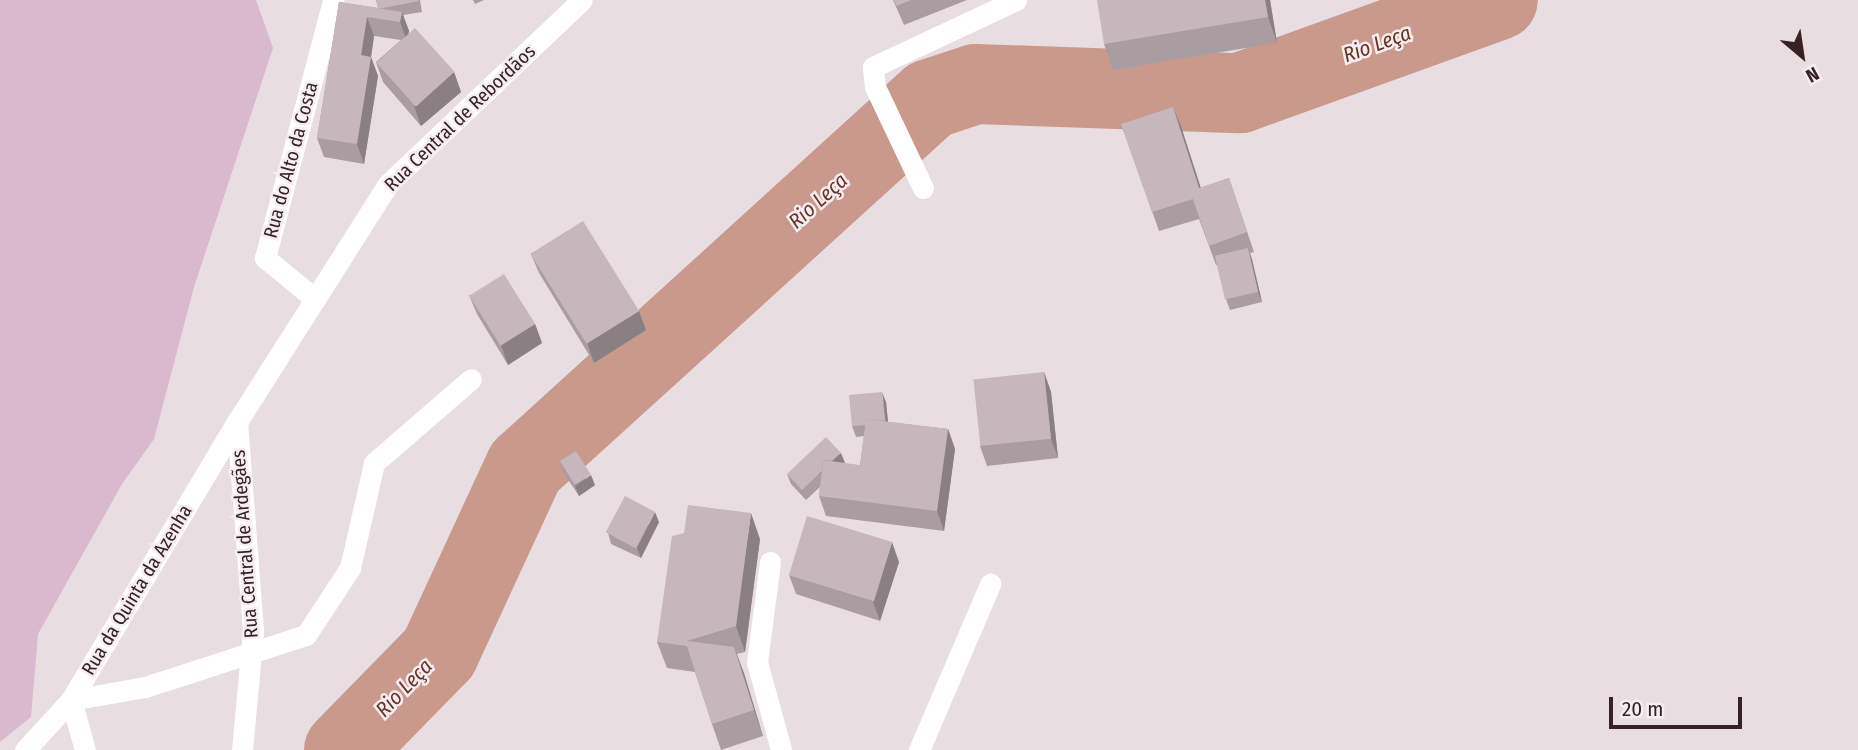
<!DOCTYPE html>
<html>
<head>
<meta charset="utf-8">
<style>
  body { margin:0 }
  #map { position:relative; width:1858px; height:750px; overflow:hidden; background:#e8dee2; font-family:"Fira Sans Condensed",sans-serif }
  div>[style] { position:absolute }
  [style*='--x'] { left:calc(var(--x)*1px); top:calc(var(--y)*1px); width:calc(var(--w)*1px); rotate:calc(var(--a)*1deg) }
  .green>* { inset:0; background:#d8b9cd }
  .river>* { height:80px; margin:-40px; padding:0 40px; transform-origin:40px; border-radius:40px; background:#c9998b }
  .minor>* { height:21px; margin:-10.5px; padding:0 10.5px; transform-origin:10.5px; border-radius:10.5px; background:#fff }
  .minor-bridge>* { height:21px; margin:-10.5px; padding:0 10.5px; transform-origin:10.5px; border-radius:10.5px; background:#fff }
  .wall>* { inset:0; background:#a99da2 }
  .shaded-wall>* { inset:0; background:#8a8084; transform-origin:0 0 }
  .building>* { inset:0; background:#c5b7bc; transform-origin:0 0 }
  span { translate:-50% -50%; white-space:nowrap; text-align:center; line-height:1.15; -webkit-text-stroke:5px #f5eef1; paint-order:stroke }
  .street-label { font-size:19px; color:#362125 }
  .water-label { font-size:21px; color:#6b3322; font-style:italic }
  .north { position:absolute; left:1767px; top:21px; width:70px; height:70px; -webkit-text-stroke:5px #f5eef1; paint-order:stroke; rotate:151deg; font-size:19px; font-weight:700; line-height:28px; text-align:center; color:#362125 }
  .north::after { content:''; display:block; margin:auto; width:24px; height:32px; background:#362125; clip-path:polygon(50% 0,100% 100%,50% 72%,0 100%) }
  .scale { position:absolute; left:1609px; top:697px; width:133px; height:32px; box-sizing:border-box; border:4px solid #362125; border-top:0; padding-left:9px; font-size:21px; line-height:24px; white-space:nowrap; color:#362125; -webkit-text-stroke:5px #f5eef1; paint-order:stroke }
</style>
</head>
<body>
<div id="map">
  <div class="green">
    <i style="clip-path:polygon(0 0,256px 0,273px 48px,194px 287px,154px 439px,122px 484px,38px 634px,31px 717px,0 742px)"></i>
  </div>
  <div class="river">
    <i style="--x:344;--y:750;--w:136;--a:-45.6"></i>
    <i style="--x:439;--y:653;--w:205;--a:-65.2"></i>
    <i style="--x:525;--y:467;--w:547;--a:-42.26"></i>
    <i style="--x:930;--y:99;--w:48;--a:-18.1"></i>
    <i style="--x:976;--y:84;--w:264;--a:2"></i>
    <i style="--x:1240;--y:93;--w:274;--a:-19.8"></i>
  </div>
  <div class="minor">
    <i style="--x:923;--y:188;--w:112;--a:-115.4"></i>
    <i style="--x:875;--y:87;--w:20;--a:-96"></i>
    <i style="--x:873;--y:67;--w:158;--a:-25.1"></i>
    <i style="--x:315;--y:299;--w:65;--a:-140.6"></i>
    <i style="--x:265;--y:258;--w:267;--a:-75.2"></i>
    <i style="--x:237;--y:422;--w:211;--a:85.6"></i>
    <i style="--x:770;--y:562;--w:101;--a:97.4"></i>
    <i style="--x:757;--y:662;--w:91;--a:74.7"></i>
    <i style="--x:25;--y:750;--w:68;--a:-47.4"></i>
    <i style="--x:71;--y:700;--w:324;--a:-59.2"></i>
    <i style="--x:237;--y:422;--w:282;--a:-57.6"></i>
    <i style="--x:388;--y:184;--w:267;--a:-43.5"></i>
    <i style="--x:85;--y:750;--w:52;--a:-105.6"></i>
    <i style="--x:71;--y:700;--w:75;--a:-10"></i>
    <i style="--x:145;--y:687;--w:169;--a:-17.9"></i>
    <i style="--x:306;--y:635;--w:80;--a:-56.7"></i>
    <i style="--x:350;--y:568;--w:108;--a:-77.1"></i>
    <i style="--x:374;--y:463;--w:128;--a:-40.9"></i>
    <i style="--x:919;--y:750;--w:181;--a:-66.8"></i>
  </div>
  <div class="minor-bridge">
    <i style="--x:242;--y:750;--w:119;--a:-84.7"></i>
  </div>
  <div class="wall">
    <i style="clip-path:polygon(376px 0,420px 0,422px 12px,403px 15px,409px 31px,408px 34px,454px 72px,461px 92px,421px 126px,383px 82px,376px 62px,401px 40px,374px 36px,371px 57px,378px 76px,364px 164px,324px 157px,317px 138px,339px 2px,378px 8px)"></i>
    <i style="clip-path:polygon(473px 0,484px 0,475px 4px)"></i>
    <i style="clip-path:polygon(893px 0,967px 0,904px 25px)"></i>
    <i style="clip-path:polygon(1270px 0,1277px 43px,1113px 70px,1104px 44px)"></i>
    <i style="clip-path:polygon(1173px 107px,1200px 188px,1229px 178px,1254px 252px,1250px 253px,1262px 302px,1230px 310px,1226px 299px,1217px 265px,1216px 265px,1199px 219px,1159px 231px,1121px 124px)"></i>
    <i style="clip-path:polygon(531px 254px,646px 330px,594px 363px,539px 273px)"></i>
    <i style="clip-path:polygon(469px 295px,535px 324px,542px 343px,508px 365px,477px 314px)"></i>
    <i style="clip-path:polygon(1044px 372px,1051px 392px,1058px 458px,987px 466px,980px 446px)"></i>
    <i style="clip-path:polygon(886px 402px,888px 422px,948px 429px,955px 449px,944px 531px,826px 516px,819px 496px,820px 487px,806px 500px,791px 484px,787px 474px,860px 465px,864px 436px,856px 437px,852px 426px)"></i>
    <i style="clip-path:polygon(560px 462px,595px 485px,579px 496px,563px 472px)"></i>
    <i style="clip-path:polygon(659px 522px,641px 558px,611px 544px,608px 533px)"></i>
    <i style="clip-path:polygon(684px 533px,760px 539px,745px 652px,737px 654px,763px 736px,721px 750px,712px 724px,695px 672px,667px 668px,657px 642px)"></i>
    <i style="clip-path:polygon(899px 562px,880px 621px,796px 594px,789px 575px)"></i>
  </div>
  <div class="shaded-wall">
    <i style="clip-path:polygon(1265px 0,1270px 0,1277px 43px,1268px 17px)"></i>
    <i style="clip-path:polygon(402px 12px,409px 31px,407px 41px,400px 22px)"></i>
    <i style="clip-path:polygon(367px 17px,374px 36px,371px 57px,378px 76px,364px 164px,357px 144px,361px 55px)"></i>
    <i style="clip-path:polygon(454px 72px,461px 92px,421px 126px,414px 106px)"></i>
    <i style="clip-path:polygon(1173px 107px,1181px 126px,1207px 207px,1199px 188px)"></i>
    <i style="clip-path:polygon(1248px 248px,1252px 259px,1262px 302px,1258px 292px)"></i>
    <i style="clip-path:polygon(639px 311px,646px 330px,594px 363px,587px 343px)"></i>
    <i style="clip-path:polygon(535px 324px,542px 343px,508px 365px,501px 345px)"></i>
    <i style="clip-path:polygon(1044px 372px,1051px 392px,1058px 458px,1051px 439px)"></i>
    <i style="clip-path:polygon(882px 392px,886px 402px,889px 433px,886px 423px)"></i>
    <i style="clip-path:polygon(948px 429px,955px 449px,944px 531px,937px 511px)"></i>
    <i style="left:841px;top:453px;width:11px;height:54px;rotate:68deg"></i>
    <i style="clip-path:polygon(591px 475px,595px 485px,579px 496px,575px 486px)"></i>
    <i style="clip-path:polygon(655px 512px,659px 522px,641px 558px,637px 548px)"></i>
    <i style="clip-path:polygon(751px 513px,760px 539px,745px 652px,736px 626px)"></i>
    <i style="clip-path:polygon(892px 542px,899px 562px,880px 621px,873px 602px)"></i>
    <i style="clip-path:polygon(734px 647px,744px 673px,763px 736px,754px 710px)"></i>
  </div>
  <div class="building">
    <i style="clip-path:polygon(376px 0,418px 0,419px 1px,378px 9px)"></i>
    <i style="clip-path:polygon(894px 0,911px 0,896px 6px)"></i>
    <i style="clip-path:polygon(1097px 0,1265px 0,1268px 17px,1104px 44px)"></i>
    <i style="clip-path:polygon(339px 2px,402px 12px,400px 22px,367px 17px,361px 55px,371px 57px,357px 144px,317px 138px)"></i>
    <i style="left:415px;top:28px;width:59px;height:52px;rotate:48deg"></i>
    <i style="clip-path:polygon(1173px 107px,1199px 188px,1229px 178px,1247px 232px,1209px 246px,1193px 199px,1152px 212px,1121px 124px)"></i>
    <i style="left:583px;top:221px;width:106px;height:62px;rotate:58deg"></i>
    <i style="left:1248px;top:248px;width:45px;height:34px;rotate:77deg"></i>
    <i style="left:504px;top:274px;width:59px;height:41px;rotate:58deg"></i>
    <i style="left:1044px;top:372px;width:67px;height:71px;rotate:84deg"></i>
    <i style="clip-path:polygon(882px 392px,885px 421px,866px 419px,866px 425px,852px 426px,849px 395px)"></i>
    <i style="clip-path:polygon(866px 419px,948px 429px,937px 511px,819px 496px,823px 460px,860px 465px)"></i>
    <i style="clip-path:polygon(826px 437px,841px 453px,832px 461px,823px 460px,822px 471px,802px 490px,787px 474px)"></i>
    <i style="left:576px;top:451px;width:28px;height:19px;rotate:58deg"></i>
    <i style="left:625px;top:496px;width:34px;height:41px;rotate:28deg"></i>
    <i style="clip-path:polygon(688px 505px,751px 513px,736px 626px,687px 641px,734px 647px,754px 710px,712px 724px,687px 646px,657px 642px,672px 536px,684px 533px)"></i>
    <i style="left:807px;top:516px;width:89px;height:62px;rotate:17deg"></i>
  </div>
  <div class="street-label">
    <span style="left:460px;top:118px;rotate:-44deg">Rua Central de Rebordãos</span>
    <span style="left:291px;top:160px;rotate:-75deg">Rua do Alto da Costa</span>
    <span style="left:245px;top:544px;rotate:-94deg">Rua Central de Ardegães</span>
    <span style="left:137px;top:590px;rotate:-59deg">Rua da Quinta da Azenha</span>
  </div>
  <div class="water-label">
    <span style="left:1377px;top:44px;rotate:-20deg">Rio Leça</span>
    <span style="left:818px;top:201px;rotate:-42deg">Rio Leça</span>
    <span style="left:404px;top:688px;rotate:-46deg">Rio Leça</span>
  </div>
  <div class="north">N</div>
  <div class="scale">20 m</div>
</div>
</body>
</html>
